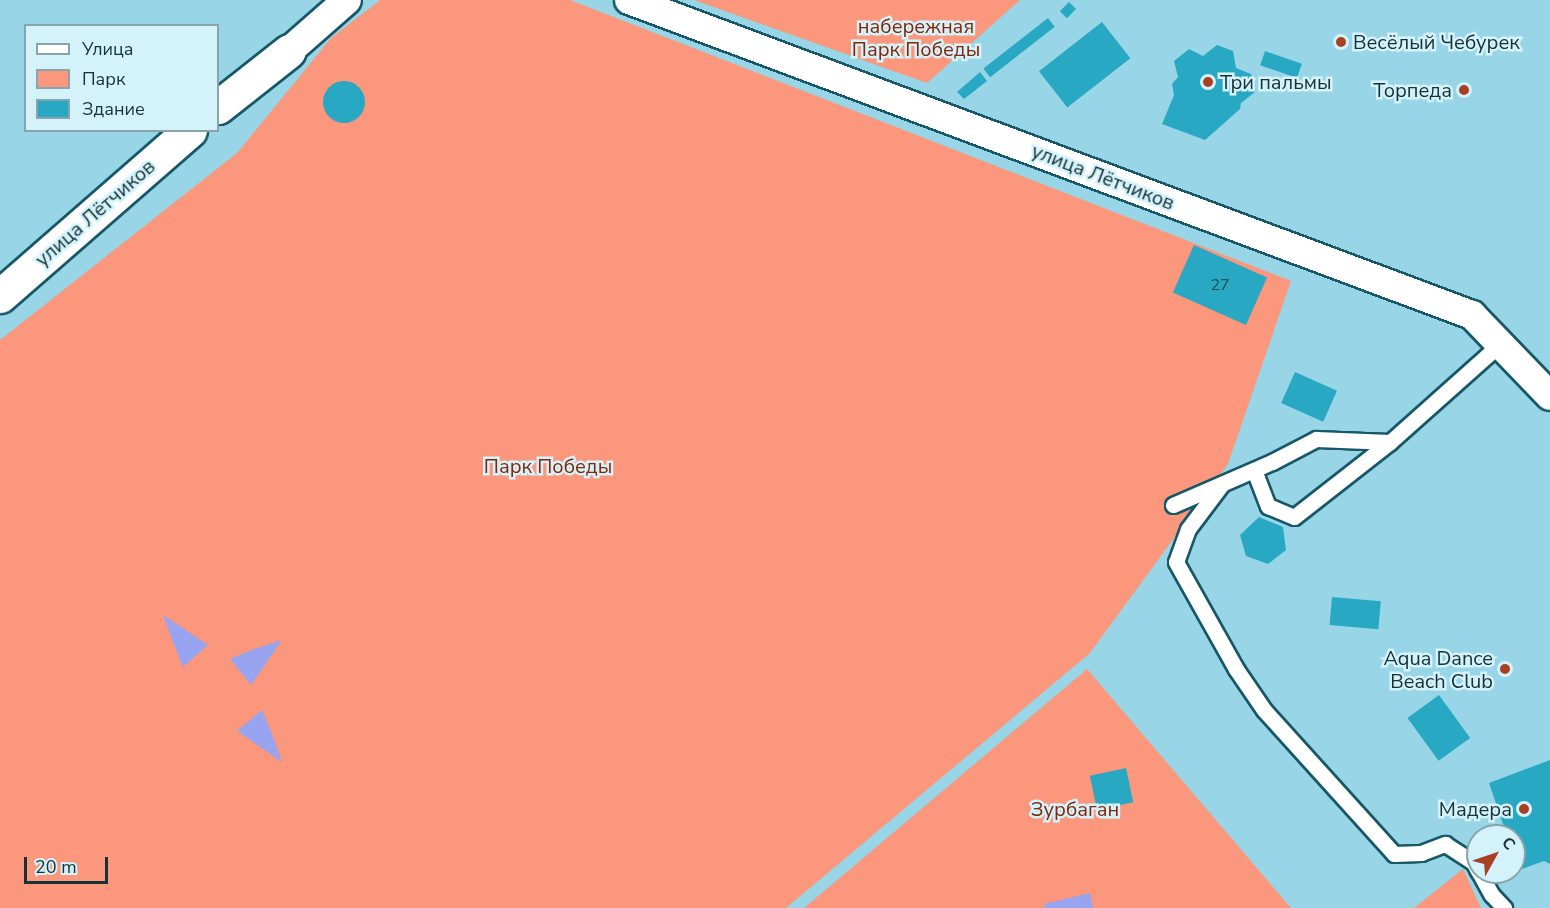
<!DOCTYPE html>
<html>
<head>
<meta charset="utf-8">
<style>
  body { margin:0 }
  #map { position:relative; width:1550px; height:908px; overflow:hidden; background:#98d6e7; font-family:"Nunito Sans",sans-serif }
  div>[style] { position:absolute }
  [style*='--x'] { left:calc(var(--x)*1px); top:calc(var(--y)*1px); width:calc(var(--w)*1px); rotate:calc(var(--a)*1deg) }
  .green>* { inset:0; background:#fa977c }
  .water>* { inset:0; background:#98a4f0 }
  .building>* { inset:0; background:#29a8c3; transform-origin:0 0 }
  .round { border-radius:50% }
  .roads { filter:drop-shadow(2px 0 #165867) drop-shadow(-2px 0 #165867) drop-shadow(0 2px #165867) drop-shadow(0 -2px #165867) }
  .lane>* { height:15px; margin:-7.5px; padding:0 7.5px; transform-origin:7.5px; border-radius:7.5px; background:#fff }
  .street>* { height:28px; margin:-14px; padding:0 14px; transform-origin:14px; border-radius:14px; background:#fff }
  .secondary>* { height:33px; margin:-16.5px; padding:0 16.5px; transform-origin:16.5px; border-radius:16.5px; background:#fff }
  .dots>* { width:16px; height:16px; translate:-50% -50%; box-sizing:border-box; border:3px solid #d3f2fa; border-radius:50% }
  span { translate:-50% -50%; white-space:nowrap; text-align:center; line-height:1.15; -webkit-text-stroke:5px #d3f2fa; paint-order:stroke }
  .number-label { font-size:16px; color:#1c4f5a }
  .number-label span { -webkit-text-stroke-width:0 }
  .park-label { font-size:20px; color:#852608 }
  .poi-label { font-size:20px; color:#173137 }
  .left { translate:0 -50%; text-align:left }
  .right { translate:-100% -50%; text-align:right }
  .street-label { font-size:20px; color:#173137 }
  .legend { position:absolute; left:24px; top:24px; width:195px; height:108px; box-sizing:border-box; background:#d3f2fa; border:2px solid #88a5ac; margin:0; padding:8px 10px; list-style:none; font-size:18px; color:#173137 }
  .legend li { display:flex; align-items:center; gap:12px; height:30px }
  .legend b { width:30px; border:2px solid #88a5ac }
  .north { position:absolute; left:1466px; top:824px; width:60px; height:60px; box-sizing:border-box; background:#d3f2fa; border:2px solid #88a5ac; border-radius:50%; rotate:50deg; font-size:16px; font-weight:700; line-height:24px; text-align:center; color:#173137 }
  .north::after { content:''; display:block; margin:auto; width:21px; height:27px; background:#a94024; clip-path:polygon(50% 0,100% 100%,50% 72%,0 100%) }
  .scale { position:absolute; left:24px; top:857px; width:84px; height:27px; box-sizing:border-box; border:3px solid #173137; border-top:0; padding-left:8px; font-size:18px; line-height:21px; white-space:nowrap; color:#173137; -webkit-text-stroke:4px #d3f2fa; paint-order:stroke }
</style>
</head>
<body>
<div id="map">
  <div class="green">
    <i style="clip-path:polygon(380px 0,570px 0,1291px 281px,1228px 464px,1090px 653px,786px 908px,0 908px,0 340px,237px 153px,331px 38px)"></i>
    <i style="clip-path:polygon(694px 0,1020px 0,927px 83px)"></i>
    <i style="clip-path:polygon(1087px 669px,1291px 908px,804px 908px)"></i>
    <i style="clip-path:polygon(1463px 869px,1481px 908px,1414px 908px)"></i>
  </div>
  <div class="water">
    <i style="clip-path:polygon(163px 615px,208px 645px,183px 667px,173px 642px)"></i>
    <i style="clip-path:polygon(282px 640px,251px 685px,230px 659px,254px 649px)"></i>
    <i style="clip-path:polygon(262px 710px,272px 734px,282px 762px,237px 731px)"></i>
    <i style="clip-path:polygon(1090px 893px,1093px 908px,1045px 908px,1044px 904px)"></i>
  </div>
  <div class="building">
    <i style="left:1069px;top:2px;width:10px;height:13px;rotate:45deg"></i>
    <i style="left:1048px;top:18px;width:11px;height:82px;rotate:52deg"></i>
    <i style="left:1102px;top:22px;width:46px;height:80px;rotate:52deg"></i>
    <i style="clip-path:polygon(1217px 45px,1233px 51px,1236px 68px,1251px 74px,1255px 92px,1241px 103px,1240px 109px,1205px 140px,1162px 124px,1174px 95px,1172px 84px,1178px 77px,1174px 61px,1189px 49px,1203px 56px)"></i>
    <i style="left:1265px;top:51px;width:39px;height:15px;rotate:19deg"></i>
    <i style="clip-path:polygon(980px 72px,987px 81px,964px 99px,957px 92px)"></i>
    <i class="round" style="left:323px;top:81px;width:42px;height:42px"></i>
    <i style="left:1194px;top:245px;width:80px;height:52px;rotate:24deg"></i>
    <i style="left:1295px;top:372px;width:46px;height:34px;rotate:24deg"></i>
    <i style="clip-path:polygon(1259px 517px,1283px 527px,1286px 550px,1268px 564px,1246px 556px,1240px 535px)"></i>
    <i style="left:1332px;top:597px;width:49px;height:28px;rotate:5deg"></i>
    <i style="left:1439px;top:695px;width:53px;height:39px;rotate:54deg"></i>
    <i style="clip-path:polygon(1550px 760px,1550px 864px,1544px 861px,1519px 870px,1514px 856px,1514px 836px,1507px 836px,1489px 783px)"></i>
    <i style="left:1126px;top:768px;width:35px;height:37px;rotate:78deg"></i>
  </div>
  <div class="roads">
    <div class="lane">
      <i style="--x:1254;--y:470;--w:39;--a:69"></i>
      <i style="--x:1268;--y:506;--w:28;--a:23"></i>
      <i style="--x:1294;--y:517;--w:122;--a:-38"></i>
      <i style="--x:1222;--y:484;--w:56;--a:127.1"></i>
      <i style="--x:1188;--y:529;--w:35;--a:110"></i>
      <i style="--x:1176;--y:562;--w:123;--a:60.7"></i>
      <i style="--x:1236;--y:669;--w:50;--a:55.7"></i>
      <i style="--x:1264;--y:710;--w:194;--a:47.9"></i>
      <i style="--x:1394;--y:854;--w:27;--a:-2"></i>
      <i style="--x:1421;--y:853;--w:26;--a:-21"></i>
      <i style="--x:1445;--y:844;--w:35;--a:33"></i>
      <i style="--x:1474;--y:863;--w:9;--a:63"></i>
      <i style="--x:1173;--y:505;--w:108;--a:-23.5"></i>
      <i style="--x:1272;--y:462;--w:50;--a:-27.6"></i>
      <i style="--x:1316;--y:439;--w:74;--a:2.3"></i>
      <i style="--x:1390;--y:442;--w:149;--a:-41.7"></i>
      <i style="--x:1479;--y:872;--w:26;--a:61"></i>
      <i style="--x:1492;--y:895;--w:18;--a:47"></i>
    </div>
    <div class="street">
      <i style="--x:629;--y:0;--w:900;--a:20.49"></i>
      <i style="--x:1472;--y:315;--w:112;--a:46.1"></i>
      <i style="--x:289;--y:51;--w:77;--a:-41.3"></i>
    </div>
    <div class="secondary">
      <i style="--x:218;--y:107;--w:90;--a:-38.3"></i>
      <i style="--x:0;--y:296;--w:252;--a:-41.1"></i>
    </div>
  </div>
  <div class="dots">
    <i style="left:1341px;top:42px;background:#a94024"></i>
    <i style="left:1208px;top:82px;background:#a94024"></i>
    <i style="left:1464px;top:90px;background:#a94024"></i>
    <i style="left:1505px;top:669px;background:#a94024"></i>
    <i style="left:1524px;top:809px;background:#a94024"></i>
  </div>
  <div class="number-label">
    <span style="left:1220px;top:285px">27</span>
  </div>
  <div class="park-label">
    <span style="left:916px;top:38px">набережная<br>Парк Победы</span>
    <span style="left:548px;top:466px">Парк Победы</span>
    <span style="left:1075px;top:809px">Зурбаган</span>
  </div>
  <div class="poi-label">
    <span class="left" style="left:1353px;top:42px">Весёлый Чебурек</span>
    <span class="left" style="left:1220px;top:82px">Три пальмы</span>
    <span class="right" style="left:1452px;top:90px">Торпеда</span>
    <span class="right" style="left:1493px;top:670px">Aqua Dance<br>Beach Club</span>
    <span class="right" style="left:1512px;top:809px">Мадера</span>
  </div>
  <div class="street-label">
    <span style="left:1103px;top:177px;rotate:21deg">улица Лётчиков</span>
    <span style="left:95px;top:213px;rotate:-41deg">улица Лётчиков</span>
  </div>
  <ul class="legend">
  <li><b style="height:8px;background:#fff"></b>Улица</li>
  <li><b style="height:16px;background:#fa977c"></b>Парк</li>
  <li><b style="height:16px;background:#29a8c3"></b>Здание</li>
  </ul>
  <div class="north">С</div>
  <div class="scale">20 m</div>
</div>
</body>
</html>
